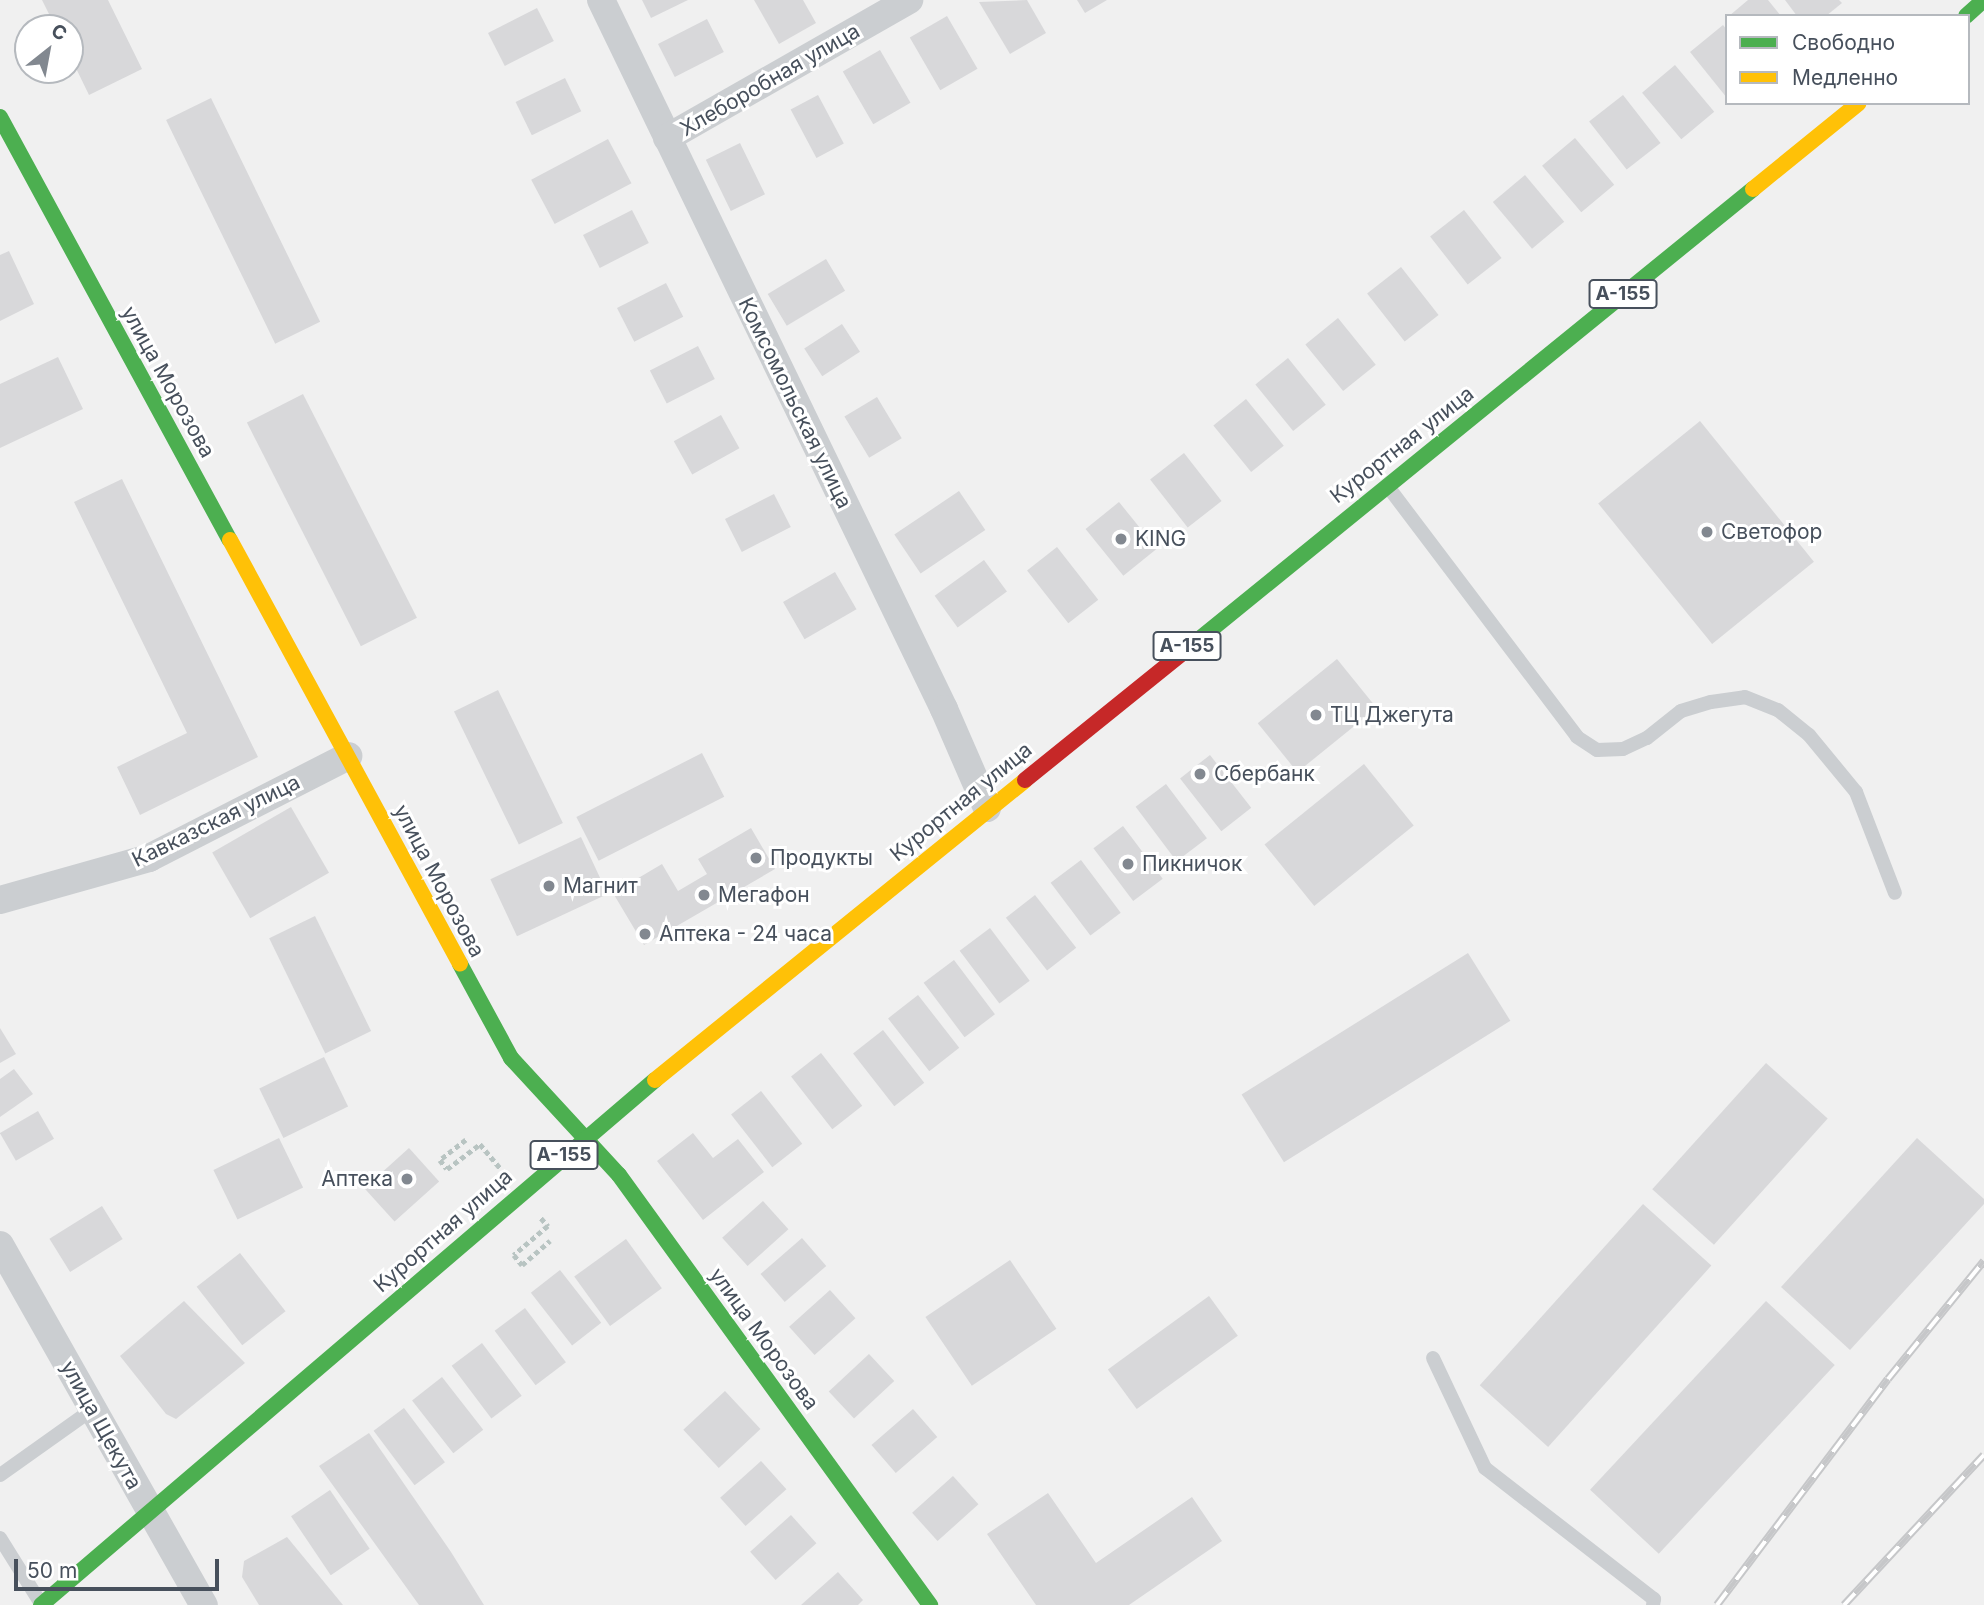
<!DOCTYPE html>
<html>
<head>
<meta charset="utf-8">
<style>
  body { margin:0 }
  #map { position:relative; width:1984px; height:1605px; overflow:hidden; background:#f0f0f0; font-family:Inter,sans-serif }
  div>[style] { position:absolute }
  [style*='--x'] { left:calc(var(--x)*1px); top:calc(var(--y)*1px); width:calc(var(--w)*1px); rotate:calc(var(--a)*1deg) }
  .building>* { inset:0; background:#d8d8da; transform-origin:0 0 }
  .path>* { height:4.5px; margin-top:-2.25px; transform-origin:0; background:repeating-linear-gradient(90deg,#b8c4c2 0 5px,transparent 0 8.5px) }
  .lane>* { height:14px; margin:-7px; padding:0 7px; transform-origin:7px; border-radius:7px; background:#cbced1 }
  .street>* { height:28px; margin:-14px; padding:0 14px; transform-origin:14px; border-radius:14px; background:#cbced1 }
  .fast>* { height:16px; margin:-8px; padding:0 8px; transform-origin:8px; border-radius:8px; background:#4caf50 }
  .slow>* { height:16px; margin:-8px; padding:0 8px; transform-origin:8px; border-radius:8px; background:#ffc107 }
  .jam>* { height:16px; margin:-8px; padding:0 8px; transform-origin:8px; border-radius:8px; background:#c62828 }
  .rail>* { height:8px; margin-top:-4px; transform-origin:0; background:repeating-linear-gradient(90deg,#fff 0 16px,#c6c7c9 0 32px); box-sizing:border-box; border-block:2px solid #c6c7c9 }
  .dots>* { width:19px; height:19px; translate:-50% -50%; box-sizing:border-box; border:4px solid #fff; border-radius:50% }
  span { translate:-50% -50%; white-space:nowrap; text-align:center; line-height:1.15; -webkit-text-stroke:6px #fff; paint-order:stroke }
  .shield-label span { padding:2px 5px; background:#fff; border:2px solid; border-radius:5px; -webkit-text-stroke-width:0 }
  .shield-label { font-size:19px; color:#47505c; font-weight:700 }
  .street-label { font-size:21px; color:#47505c }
  .poi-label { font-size:21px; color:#47505c }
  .left { translate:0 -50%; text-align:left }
  .right { translate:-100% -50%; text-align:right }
  .legend { position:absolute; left:1725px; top:14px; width:245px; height:91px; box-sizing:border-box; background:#fff; border:2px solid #b5b9be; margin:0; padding:9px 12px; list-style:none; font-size:21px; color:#47505c }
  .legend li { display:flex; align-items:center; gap:14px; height:35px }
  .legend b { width:35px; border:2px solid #b5b9be }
  .north { position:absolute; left:14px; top:14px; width:70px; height:70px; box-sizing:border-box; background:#fff; border:2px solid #b5b9be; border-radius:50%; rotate:31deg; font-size:19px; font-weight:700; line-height:28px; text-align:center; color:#47505c }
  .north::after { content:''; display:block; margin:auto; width:24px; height:32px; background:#828890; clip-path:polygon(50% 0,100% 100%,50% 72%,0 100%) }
  .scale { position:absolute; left:14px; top:1559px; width:205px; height:32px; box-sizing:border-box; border:4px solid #47505c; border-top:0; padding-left:9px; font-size:21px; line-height:24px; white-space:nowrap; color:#47505c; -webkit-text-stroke:5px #fff; paint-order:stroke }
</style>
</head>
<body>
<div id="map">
  <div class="building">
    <i style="clip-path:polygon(42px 0,108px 0,142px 69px,89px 95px,70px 56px,70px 28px,56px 28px)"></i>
    <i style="clip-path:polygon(642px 0,688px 0,651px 18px)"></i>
    <i style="clip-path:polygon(754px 0,803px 0,816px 23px,779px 44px)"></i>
    <i style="clip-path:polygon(1027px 0,1046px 33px,1010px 54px,979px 2px)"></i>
    <i style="clip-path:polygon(1077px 0,1107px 0,1085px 13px)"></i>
    <i style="clip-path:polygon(1748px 0,1768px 0,1781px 16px,1729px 16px)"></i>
    <i style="clip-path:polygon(1785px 0,1839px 0,1842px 3px,1826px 16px,1797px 16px)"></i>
    <i style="left:537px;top:8px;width:37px;height:55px;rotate:63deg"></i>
    <i style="left:947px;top:16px;width:61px;height:43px;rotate:60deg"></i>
    <i style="left:707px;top:19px;width:37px;height:55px;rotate:63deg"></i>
    <i style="clip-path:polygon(1723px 25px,1727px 30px,1727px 98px,1690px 52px)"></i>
    <i style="left:880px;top:50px;width:61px;height:43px;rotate:60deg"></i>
    <i style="left:1675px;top:65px;width:61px;height:43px;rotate:50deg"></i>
    <i style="left:565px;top:78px;width:37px;height:55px;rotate:64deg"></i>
    <i style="left:818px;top:95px;width:55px;height:31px;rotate:62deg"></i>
    <i style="left:1623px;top:95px;width:61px;height:43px;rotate:52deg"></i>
    <i style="left:211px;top:98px;width:249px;height:50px;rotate:64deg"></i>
    <i style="left:1575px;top:138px;width:61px;height:43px;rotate:50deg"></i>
    <i style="left:608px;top:139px;width:50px;height:87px;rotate:62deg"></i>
    <i style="left:740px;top:143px;width:57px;height:38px;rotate:64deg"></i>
    <i style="left:1525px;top:175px;width:61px;height:42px;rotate:50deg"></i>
    <i style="left:632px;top:210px;width:37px;height:55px;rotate:63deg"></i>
    <i style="left:1464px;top:210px;width:61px;height:43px;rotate:52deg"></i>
    <i style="clip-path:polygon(9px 251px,34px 304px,0 321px,0 255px)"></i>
    <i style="left:826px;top:259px;width:37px;height:68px;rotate:59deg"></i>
    <i style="left:1401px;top:267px;width:61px;height:43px;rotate:52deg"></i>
    <i style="left:666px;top:283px;width:38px;height:55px;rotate:63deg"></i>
    <i style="left:1338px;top:318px;width:60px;height:42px;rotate:51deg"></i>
    <i style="left:842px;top:324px;width:33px;height:45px;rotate:57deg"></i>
    <i style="left:698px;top:346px;width:37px;height:54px;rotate:63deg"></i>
    <i style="clip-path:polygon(58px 357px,83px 409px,0 448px,0 384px)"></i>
    <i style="left:1288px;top:358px;width:60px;height:42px;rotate:51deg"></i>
    <i style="left:303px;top:394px;width:251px;height:63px;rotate:63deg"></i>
    <i style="left:877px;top:397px;width:48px;height:38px;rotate:59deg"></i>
    <i style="left:1246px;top:399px;width:60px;height:42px;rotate:51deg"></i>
    <i style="left:721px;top:415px;width:38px;height:54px;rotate:61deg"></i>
    <i style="left:1700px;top:421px;width:181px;height:131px;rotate:51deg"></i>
    <i style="left:1184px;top:453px;width:61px;height:43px;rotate:52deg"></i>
    <i style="clip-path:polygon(122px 479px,258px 757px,140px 815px,117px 767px,187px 733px,74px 502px)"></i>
    <i style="left:959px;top:491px;width:47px;height:78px;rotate:56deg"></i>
    <i style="left:774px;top:494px;width:37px;height:55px;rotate:63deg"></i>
    <i style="left:1119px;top:502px;width:60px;height:43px;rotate:51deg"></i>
    <i style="left:1057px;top:547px;width:67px;height:38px;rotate:52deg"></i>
    <i style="left:984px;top:560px;width:39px;height:61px;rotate:54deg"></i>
    <i style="left:835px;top:572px;width:43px;height:60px;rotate:60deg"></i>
    <i style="left:1337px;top:659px;width:63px;height:102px;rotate:51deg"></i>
    <i style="left:498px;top:690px;width:148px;height:49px;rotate:64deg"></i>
    <i style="left:702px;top:753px;width:49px;height:141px;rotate:63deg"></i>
    <i style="left:1210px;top:755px;width:67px;height:38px;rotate:52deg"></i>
    <i style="left:1364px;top:764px;width:79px;height:128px;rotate:51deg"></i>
    <i style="left:1166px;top:784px;width:68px;height:38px;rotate:53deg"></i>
    <i style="left:291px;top:807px;width:76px;height:91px;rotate:60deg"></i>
    <i style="left:1123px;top:826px;width:66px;height:37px;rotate:53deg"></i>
    <i style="clip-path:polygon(751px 828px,775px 869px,644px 945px,613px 893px,662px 864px,678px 891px,707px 874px,698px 859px)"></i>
    <i style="left:581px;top:837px;width:63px;height:100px;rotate:65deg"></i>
    <i style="left:1081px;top:860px;width:66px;height:38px;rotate:53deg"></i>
    <i style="left:1035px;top:895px;width:67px;height:37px;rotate:52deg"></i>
    <i style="left:315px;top:916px;width:128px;height:51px;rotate:64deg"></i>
    <i style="left:990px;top:928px;width:66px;height:38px;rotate:53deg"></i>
    <i style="left:1468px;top:953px;width:80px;height:267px;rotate:58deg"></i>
    <i style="left:954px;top:960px;width:68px;height:38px;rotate:53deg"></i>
    <i style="left:918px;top:995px;width:67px;height:38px;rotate:52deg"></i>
    <i style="clip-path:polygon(0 1028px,16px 1054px,0 1063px)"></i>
    <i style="left:883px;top:1030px;width:67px;height:38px;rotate:52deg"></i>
    <i style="left:821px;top:1053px;width:67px;height:38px;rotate:52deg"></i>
    <i style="left:324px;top:1057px;width:55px;height:72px;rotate:64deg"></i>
    <i style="left:1766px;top:1063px;width:83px;height:170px;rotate:42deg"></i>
    <i style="clip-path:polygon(14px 1069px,33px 1094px,0 1117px,0 1079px)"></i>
    <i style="left:761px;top:1091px;width:67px;height:38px;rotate:52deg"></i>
    <i style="left:38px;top:1111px;width:32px;height:44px;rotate:60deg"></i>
    <i style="clip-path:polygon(693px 1133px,713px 1158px,738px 1139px,764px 1172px,703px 1220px,657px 1161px)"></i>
    <i style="left:279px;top:1138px;width:55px;height:73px;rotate:64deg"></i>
    <i style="clip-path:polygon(1917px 1138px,1984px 1199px,1984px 1204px,1850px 1350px,1781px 1287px)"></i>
    <i style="left:409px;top:1148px;width:45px;height:60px;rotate:48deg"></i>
    <i style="left:763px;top:1201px;width:38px;height:55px;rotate:48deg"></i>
    <i style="left:1643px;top:1204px;width:92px;height:244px;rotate:42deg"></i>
    <i style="left:102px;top:1206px;width:39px;height:62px;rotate:58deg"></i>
    <i style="left:802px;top:1238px;width:37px;height:55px;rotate:49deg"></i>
    <i style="left:626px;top:1239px;width:61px;height:64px;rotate:54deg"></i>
    <i style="left:240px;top:1253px;width:74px;height:55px;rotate:52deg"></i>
    <i style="left:1010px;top:1260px;width:83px;height:102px;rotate:56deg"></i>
    <i style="left:560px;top:1270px;width:67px;height:37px;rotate:52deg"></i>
    <i style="left:830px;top:1290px;width:38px;height:55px;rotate:48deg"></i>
    <i style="left:1209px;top:1296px;width:49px;height:125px;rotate:54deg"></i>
    <i style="clip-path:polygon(184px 1301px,245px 1363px,176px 1419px,166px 1414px,120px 1356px)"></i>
    <i style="left:1766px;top:1301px;width:94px;height:258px;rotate:43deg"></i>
    <i style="left:525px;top:1308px;width:68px;height:38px;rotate:53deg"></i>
    <i style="left:482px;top:1343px;width:66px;height:38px;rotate:53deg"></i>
    <i style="left:869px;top:1354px;width:37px;height:55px;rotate:47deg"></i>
    <i style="left:442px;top:1377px;width:67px;height:38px;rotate:52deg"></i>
    <i style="left:725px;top:1391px;width:52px;height:57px;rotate:47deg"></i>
    <i style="left:404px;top:1408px;width:68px;height:38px;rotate:53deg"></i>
    <i style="left:913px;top:1409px;width:37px;height:55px;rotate:49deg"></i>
    <i style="clip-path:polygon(369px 1433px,451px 1552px,484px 1605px,419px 1605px,319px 1466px)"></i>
    <i style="left:761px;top:1461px;width:38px;height:55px;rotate:48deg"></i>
    <i style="left:953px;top:1476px;width:38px;height:55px;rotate:48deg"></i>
    <i style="left:330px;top:1490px;width:71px;height:47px;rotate:56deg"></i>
    <i style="clip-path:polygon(1048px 1493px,1096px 1563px,1192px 1497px,1222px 1541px,1129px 1605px,1036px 1605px,987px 1534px)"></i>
    <i style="left:791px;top:1515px;width:38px;height:55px;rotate:48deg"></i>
    <i style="clip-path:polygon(287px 1537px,343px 1605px,259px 1605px,242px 1577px,244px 1561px)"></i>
    <i style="clip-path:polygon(838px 1572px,863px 1600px,858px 1605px,801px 1605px)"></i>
  </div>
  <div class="path">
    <i style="--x:466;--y:1140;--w:33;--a:142"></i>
    <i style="--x:440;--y:1160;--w:11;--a:52"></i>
    <i style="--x:447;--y:1169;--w:41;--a:-37.1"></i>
    <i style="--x:480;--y:1144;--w:31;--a:50"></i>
    <i style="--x:541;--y:1218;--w:11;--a:49"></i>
    <i style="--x:548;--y:1226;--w:45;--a:139.5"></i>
    <i style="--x:514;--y:1255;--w:13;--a:51"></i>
    <i style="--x:522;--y:1265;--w:37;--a:-41"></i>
  </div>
  <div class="lane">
    <i style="--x:1389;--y:488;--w:312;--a:52.9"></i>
    <i style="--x:1577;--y:737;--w:24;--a:33"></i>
    <i style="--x:1597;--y:750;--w:26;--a:-2"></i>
    <i style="--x:1623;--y:749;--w:26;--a:-25"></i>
    <i style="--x:1647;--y:738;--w:43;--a:-38.5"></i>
    <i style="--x:1681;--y:711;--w:31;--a:-17"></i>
    <i style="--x:1711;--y:702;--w:34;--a:-8"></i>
    <i style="--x:1745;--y:697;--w:35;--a:22"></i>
    <i style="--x:1778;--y:710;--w:40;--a:39"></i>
    <i style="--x:1809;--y:735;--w:74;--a:50.5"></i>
    <i style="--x:1856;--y:792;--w:108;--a:68.9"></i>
    <i style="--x:1433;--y:1358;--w:122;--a:64.7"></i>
    <i style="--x:1485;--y:1468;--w:214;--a:37.8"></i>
    <i style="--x:1654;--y:1599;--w:6;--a:99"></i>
    <i style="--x:0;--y:1475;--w:114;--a:-35.4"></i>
    <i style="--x:0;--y:1538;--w:75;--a:58"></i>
  </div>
  <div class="street">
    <i style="--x:601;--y:0;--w:788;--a:64.18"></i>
    <i style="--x:944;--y:709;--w:108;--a:66.5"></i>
    <i style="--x:667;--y:138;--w:279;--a:-29.7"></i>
    <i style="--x:0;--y:900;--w:155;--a:-15.7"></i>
    <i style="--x:149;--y:858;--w:224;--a:-27.1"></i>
    <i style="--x:0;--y:1245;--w:414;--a:60.5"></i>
  </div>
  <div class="fast">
    <i style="--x:1966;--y:16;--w:24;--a:-42"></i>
    <i style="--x:0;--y:117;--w:481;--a:61.5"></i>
    <i style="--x:1197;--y:641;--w:717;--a:-39.11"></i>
    <i style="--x:460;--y:964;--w:107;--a:61.5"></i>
    <i style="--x:511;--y:1058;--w:159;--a:47.3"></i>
    <i style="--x:619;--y:1175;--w:531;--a:54.12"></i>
    <i style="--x:41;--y:1605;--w:808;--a:-40.53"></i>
  </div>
  <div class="slow">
    <i style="--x:1753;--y:189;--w:136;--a:-39.1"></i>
    <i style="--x:230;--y:540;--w:482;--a:61.5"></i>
    <i style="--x:655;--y:1080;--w:476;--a:-39"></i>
  </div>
  <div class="jam">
    <i style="--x:1025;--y:780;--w:221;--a:-38.9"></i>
  </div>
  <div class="rail">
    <i style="--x:1717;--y:1605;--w:283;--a:-52.9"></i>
    <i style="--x:1888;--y:1379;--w:152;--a:-50.9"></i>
    <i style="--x:1844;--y:1605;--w:205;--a:-47"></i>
  </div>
  <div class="dots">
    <i style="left:1707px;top:532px;background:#828890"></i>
    <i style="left:1121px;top:539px;background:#828890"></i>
    <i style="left:1316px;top:715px;background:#828890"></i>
    <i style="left:1200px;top:774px;background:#828890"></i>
    <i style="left:756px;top:858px;background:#828890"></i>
    <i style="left:1128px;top:864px;background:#828890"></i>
    <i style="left:549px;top:886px;background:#828890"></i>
    <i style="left:704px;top:895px;background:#828890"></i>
    <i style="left:645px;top:934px;background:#828890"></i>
    <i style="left:407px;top:1179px;background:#828890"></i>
  </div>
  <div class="shield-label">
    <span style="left:1623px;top:294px">А-155</span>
    <span style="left:1187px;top:646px">А-155</span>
    <span style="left:564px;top:1155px">А-155</span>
  </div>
  <div class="street-label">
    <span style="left:770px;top:80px;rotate:-30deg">Хлеборобная улица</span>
    <span style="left:168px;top:382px;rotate:61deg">улица Морозова</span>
    <span style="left:795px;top:403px;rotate:64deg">Комсомольская улица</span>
    <span style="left:1402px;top:445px;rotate:-38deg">Курортная улица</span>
    <span style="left:961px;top:802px;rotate:-39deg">Курортная улица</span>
    <span style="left:216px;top:821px;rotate:-26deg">Кавказская улица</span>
    <span style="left:439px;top:881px;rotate:62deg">улица Морозова</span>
    <span style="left:443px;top:1231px;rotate:-41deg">Курортная улица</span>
    <span style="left:764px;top:1339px;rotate:54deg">улица Морозова</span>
    <span style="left:101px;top:1425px;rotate:61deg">улица Щекута</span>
  </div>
  <div class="poi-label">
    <span class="left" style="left:1721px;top:532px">Светофор</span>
    <span class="left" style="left:1135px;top:539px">KING</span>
    <span class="left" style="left:1330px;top:715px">ТЦ Джегута</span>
    <span class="left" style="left:1214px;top:774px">Сбербанк</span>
    <span class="left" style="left:770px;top:858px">Продукты</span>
    <span class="left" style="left:1142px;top:864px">Пикничок</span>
    <span class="left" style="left:563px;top:886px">Магнит</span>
    <span class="left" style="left:718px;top:895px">Мегафон</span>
    <span class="left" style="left:659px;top:934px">Аптека - 24 часа</span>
    <span class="right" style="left:393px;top:1179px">Аптека</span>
  </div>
  <ul class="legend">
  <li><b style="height:9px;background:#4caf50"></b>Свободно</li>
  <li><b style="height:9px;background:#ffc107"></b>Медленно</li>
  </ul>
  <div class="north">С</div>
  <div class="scale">50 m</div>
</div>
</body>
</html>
